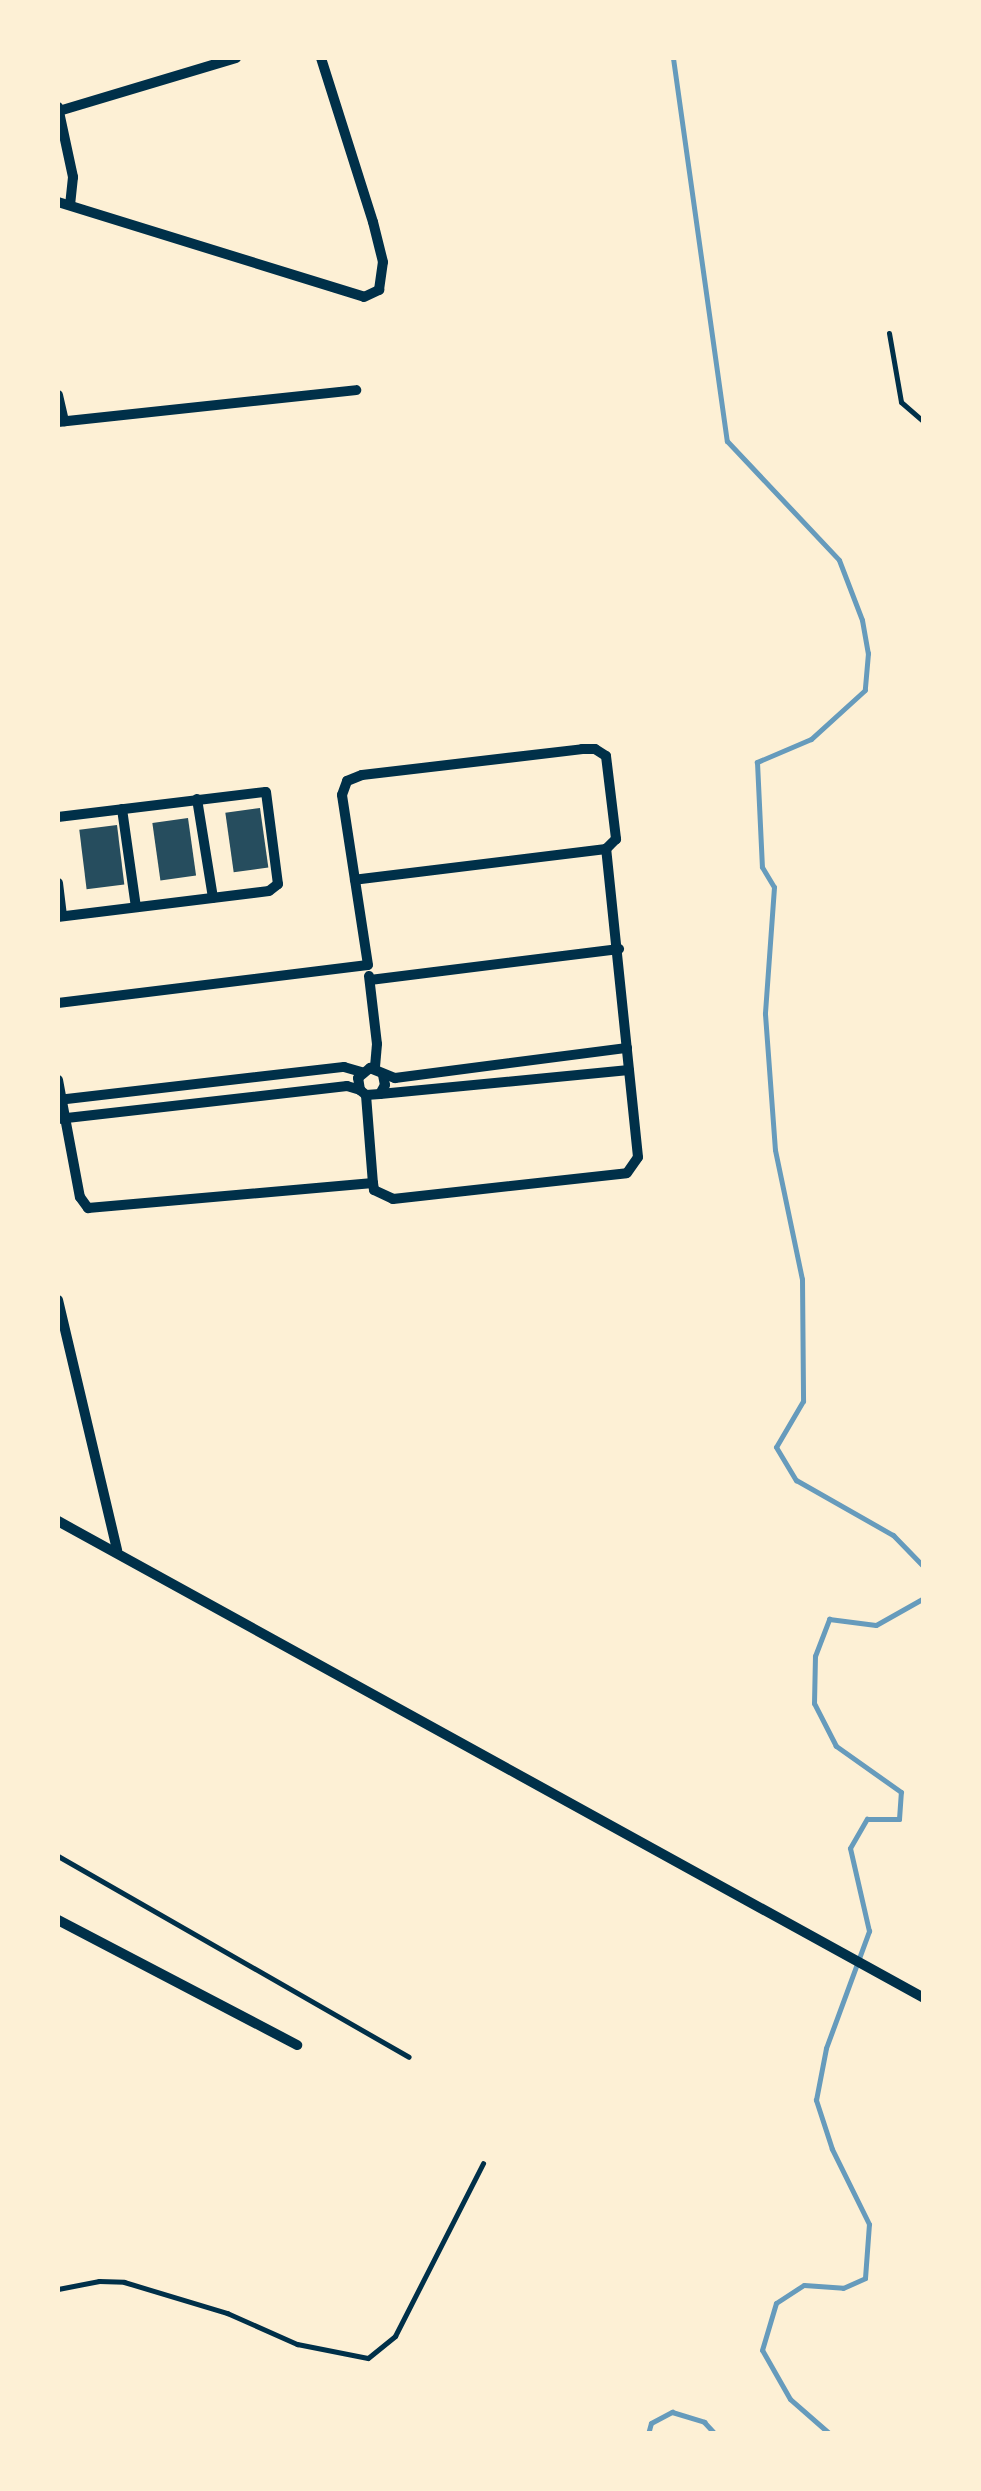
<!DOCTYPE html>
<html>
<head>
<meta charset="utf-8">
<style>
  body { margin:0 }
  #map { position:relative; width:981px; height:2491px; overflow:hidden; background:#fdf0d5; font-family:"Archivo Narrow",sans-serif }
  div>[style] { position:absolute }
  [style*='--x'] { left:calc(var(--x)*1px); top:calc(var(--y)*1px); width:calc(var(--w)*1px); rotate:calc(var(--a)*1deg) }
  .stream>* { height:5px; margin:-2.5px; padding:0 2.5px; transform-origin:2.5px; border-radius:2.5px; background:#669bbc }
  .building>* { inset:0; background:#264d5e; transform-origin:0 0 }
  .service>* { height:5px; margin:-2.5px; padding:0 2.5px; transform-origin:2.5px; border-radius:2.5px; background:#003049 }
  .minor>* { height:10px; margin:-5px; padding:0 5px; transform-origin:5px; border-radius:5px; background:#003049 }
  span { translate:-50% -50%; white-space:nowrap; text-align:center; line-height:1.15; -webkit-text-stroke:10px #fdf0d5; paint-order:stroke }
  .frame { position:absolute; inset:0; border:60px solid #fdf0d5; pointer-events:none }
</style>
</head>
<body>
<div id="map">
  <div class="stream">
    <i style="--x:673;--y:58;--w:387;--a:82"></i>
    <i style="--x:727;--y:441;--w:163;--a:46.7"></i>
    <i style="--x:839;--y:560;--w:64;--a:69"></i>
    <i style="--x:862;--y:620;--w:34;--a:80"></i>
    <i style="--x:868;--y:653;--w:37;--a:95"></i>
    <i style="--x:865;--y:690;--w:73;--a:137.8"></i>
    <i style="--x:811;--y:739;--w:59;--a:156.9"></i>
    <i style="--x:757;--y:762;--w:105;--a:87.3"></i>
    <i style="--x:762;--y:867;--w:23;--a:59"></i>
    <i style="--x:774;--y:887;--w:127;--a:94.1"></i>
    <i style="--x:765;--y:1014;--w:136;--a:85.8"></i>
    <i style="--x:775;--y:1150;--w:132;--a:78.2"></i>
    <i style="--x:802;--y:1279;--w:122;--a:89.5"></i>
    <i style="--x:803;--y:1401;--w:53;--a:120.4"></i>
    <i style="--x:776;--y:1447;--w:39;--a:59"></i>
    <i style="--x:796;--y:1480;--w:112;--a:29.6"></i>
    <i style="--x:893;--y:1535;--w:45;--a:45.9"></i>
    <i style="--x:648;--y:2434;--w:11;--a:-75"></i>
    <i style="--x:651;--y:2423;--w:24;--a:-28"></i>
    <i style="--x:672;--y:2412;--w:34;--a:17"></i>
    <i style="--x:704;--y:2422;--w:16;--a:47"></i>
    <i style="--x:830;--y:2434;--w:53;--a:-138.8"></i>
    <i style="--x:790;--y:2399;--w:56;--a:-119.7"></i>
    <i style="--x:762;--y:2350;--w:49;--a:-73.4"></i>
    <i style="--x:776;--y:2303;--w:33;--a:-33"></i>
    <i style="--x:804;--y:2285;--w:39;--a:4"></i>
    <i style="--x:843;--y:2288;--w:24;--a:-24"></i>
    <i style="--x:865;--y:2278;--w:54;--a:-85.8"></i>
    <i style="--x:869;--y:2224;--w:84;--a:-116.3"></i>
    <i style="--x:832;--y:2149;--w:52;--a:-108.1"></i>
    <i style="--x:816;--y:2100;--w:53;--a:-79.1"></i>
    <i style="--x:826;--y:2048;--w:125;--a:-69.8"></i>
    <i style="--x:869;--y:1931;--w:85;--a:-102.9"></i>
    <i style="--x:850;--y:1848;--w:34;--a:-60"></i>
    <i style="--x:867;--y:1819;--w:32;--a:0"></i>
    <i style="--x:899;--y:1819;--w:27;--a:-86"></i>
    <i style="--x:901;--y:1792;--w:80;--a:-144.7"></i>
    <i style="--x:836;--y:1746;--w:48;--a:-117.1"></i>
    <i style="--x:814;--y:1703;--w:47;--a:-88.8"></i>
    <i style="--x:815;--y:1656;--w:40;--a:-69"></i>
    <i style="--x:829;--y:1619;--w:47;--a:7.3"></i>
    <i style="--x:876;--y:1625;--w:55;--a:-29.4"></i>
  </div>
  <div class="building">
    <i style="left:260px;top:808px;width:60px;height:35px;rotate:82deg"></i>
    <i style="left:188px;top:818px;width:58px;height:36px;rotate:82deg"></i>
    <i style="left:117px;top:825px;width:60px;height:38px;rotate:83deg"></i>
  </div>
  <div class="service">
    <i style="--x:889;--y:333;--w:70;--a:80.1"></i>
    <i style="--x:901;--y:402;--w:30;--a:41"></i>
    <i style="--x:58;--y:1856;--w:404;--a:29.8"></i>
    <i style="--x:58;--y:2289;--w:42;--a:-11"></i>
    <i style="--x:99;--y:2281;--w:25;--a:2"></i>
    <i style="--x:124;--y:2282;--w:108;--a:16.8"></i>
    <i style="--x:227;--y:2313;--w:77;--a:23.9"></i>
    <i style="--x:297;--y:2344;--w:72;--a:11.2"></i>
    <i style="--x:368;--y:2358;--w:35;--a:-39"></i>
    <i style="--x:395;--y:2336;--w:194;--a:-63"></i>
  </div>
  <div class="minor">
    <i style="--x:58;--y:107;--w:72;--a:77.9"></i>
    <i style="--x:73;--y:177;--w:28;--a:96"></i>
    <i style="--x:59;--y:111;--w:185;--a:-16.7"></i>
    <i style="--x:58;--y:202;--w:320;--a:17.2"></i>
    <i style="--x:364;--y:297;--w:17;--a:-25"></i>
    <i style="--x:379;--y:290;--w:28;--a:-82"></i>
    <i style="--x:383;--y:262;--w:41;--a:-104"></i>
    <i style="--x:373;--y:222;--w:172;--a:-107.6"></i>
    <i style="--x:58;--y:395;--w:27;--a:77"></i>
    <i style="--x:58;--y:422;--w:300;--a:-6.1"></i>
    <i style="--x:197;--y:799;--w:100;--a:80.8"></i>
    <i style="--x:122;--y:809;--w:99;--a:81.9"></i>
    <i style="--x:58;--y:817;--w:209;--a:-6.9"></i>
    <i style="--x:266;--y:792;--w:93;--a:82.6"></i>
    <i style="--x:278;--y:884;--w:11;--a:142"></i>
    <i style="--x:269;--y:891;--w:213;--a:173"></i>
    <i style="--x:58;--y:883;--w:33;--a:83"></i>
    <i style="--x:369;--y:976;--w:68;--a:83.3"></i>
    <i style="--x:377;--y:1044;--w:25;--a:95"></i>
    <i style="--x:370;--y:980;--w:251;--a:-7.1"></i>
    <i style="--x:58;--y:1003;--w:312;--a:-7"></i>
    <i style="--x:368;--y:965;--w:172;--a:-98.7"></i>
    <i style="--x:342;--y:795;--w:15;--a:-70"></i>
    <i style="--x:347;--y:781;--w:16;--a:-22"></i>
    <i style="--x:362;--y:775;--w:222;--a:-6.7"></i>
    <i style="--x:582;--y:749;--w:13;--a:0"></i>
    <i style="--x:595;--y:749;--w:13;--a:32"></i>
    <i style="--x:606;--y:756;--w:84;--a:83.1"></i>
    <i style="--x:616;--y:839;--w:14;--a:135"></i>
    <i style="--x:606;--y:849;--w:253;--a:173"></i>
    <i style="--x:383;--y:1075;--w:10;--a:79"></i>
    <i style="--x:385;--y:1085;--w:10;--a:119"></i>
    <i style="--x:380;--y:1094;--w:14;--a:176"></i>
    <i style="--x:366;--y:1095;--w:8;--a:-140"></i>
    <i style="--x:360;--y:1090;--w:12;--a:-99"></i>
    <i style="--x:358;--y:1078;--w:16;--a:-40"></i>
    <i style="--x:370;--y:1068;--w:27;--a:22"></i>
    <i style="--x:395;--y:1078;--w:234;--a:-7.4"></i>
    <i style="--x:58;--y:1080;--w:119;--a:79.4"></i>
    <i style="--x:80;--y:1197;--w:14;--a:54"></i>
    <i style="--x:88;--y:1208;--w:286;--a:-5"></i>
    <i style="--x:373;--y:1183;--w:7;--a:82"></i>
    <i style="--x:374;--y:1190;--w:21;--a:25"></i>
    <i style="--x:393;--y:1199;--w:235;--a:-6.3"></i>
    <i style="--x:627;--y:1173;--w:19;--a:-55"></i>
    <i style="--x:638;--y:1157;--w:310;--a:-95.9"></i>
    <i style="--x:380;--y:1094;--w:250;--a:-5.5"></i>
    <i style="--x:366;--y:1095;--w:88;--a:85.5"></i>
    <i style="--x:58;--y:1100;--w:288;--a:-6.6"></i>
    <i style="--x:344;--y:1067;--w:19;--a:16"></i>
    <i style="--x:58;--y:1119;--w:291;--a:-6.5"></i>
    <i style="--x:347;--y:1086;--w:14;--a:17"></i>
    <i style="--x:58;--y:1300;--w:257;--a:76.7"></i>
    <i style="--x:58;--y:1521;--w:989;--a:28.85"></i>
    <i style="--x:58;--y:1920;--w:270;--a:27.6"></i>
  </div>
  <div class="frame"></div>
</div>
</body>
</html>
